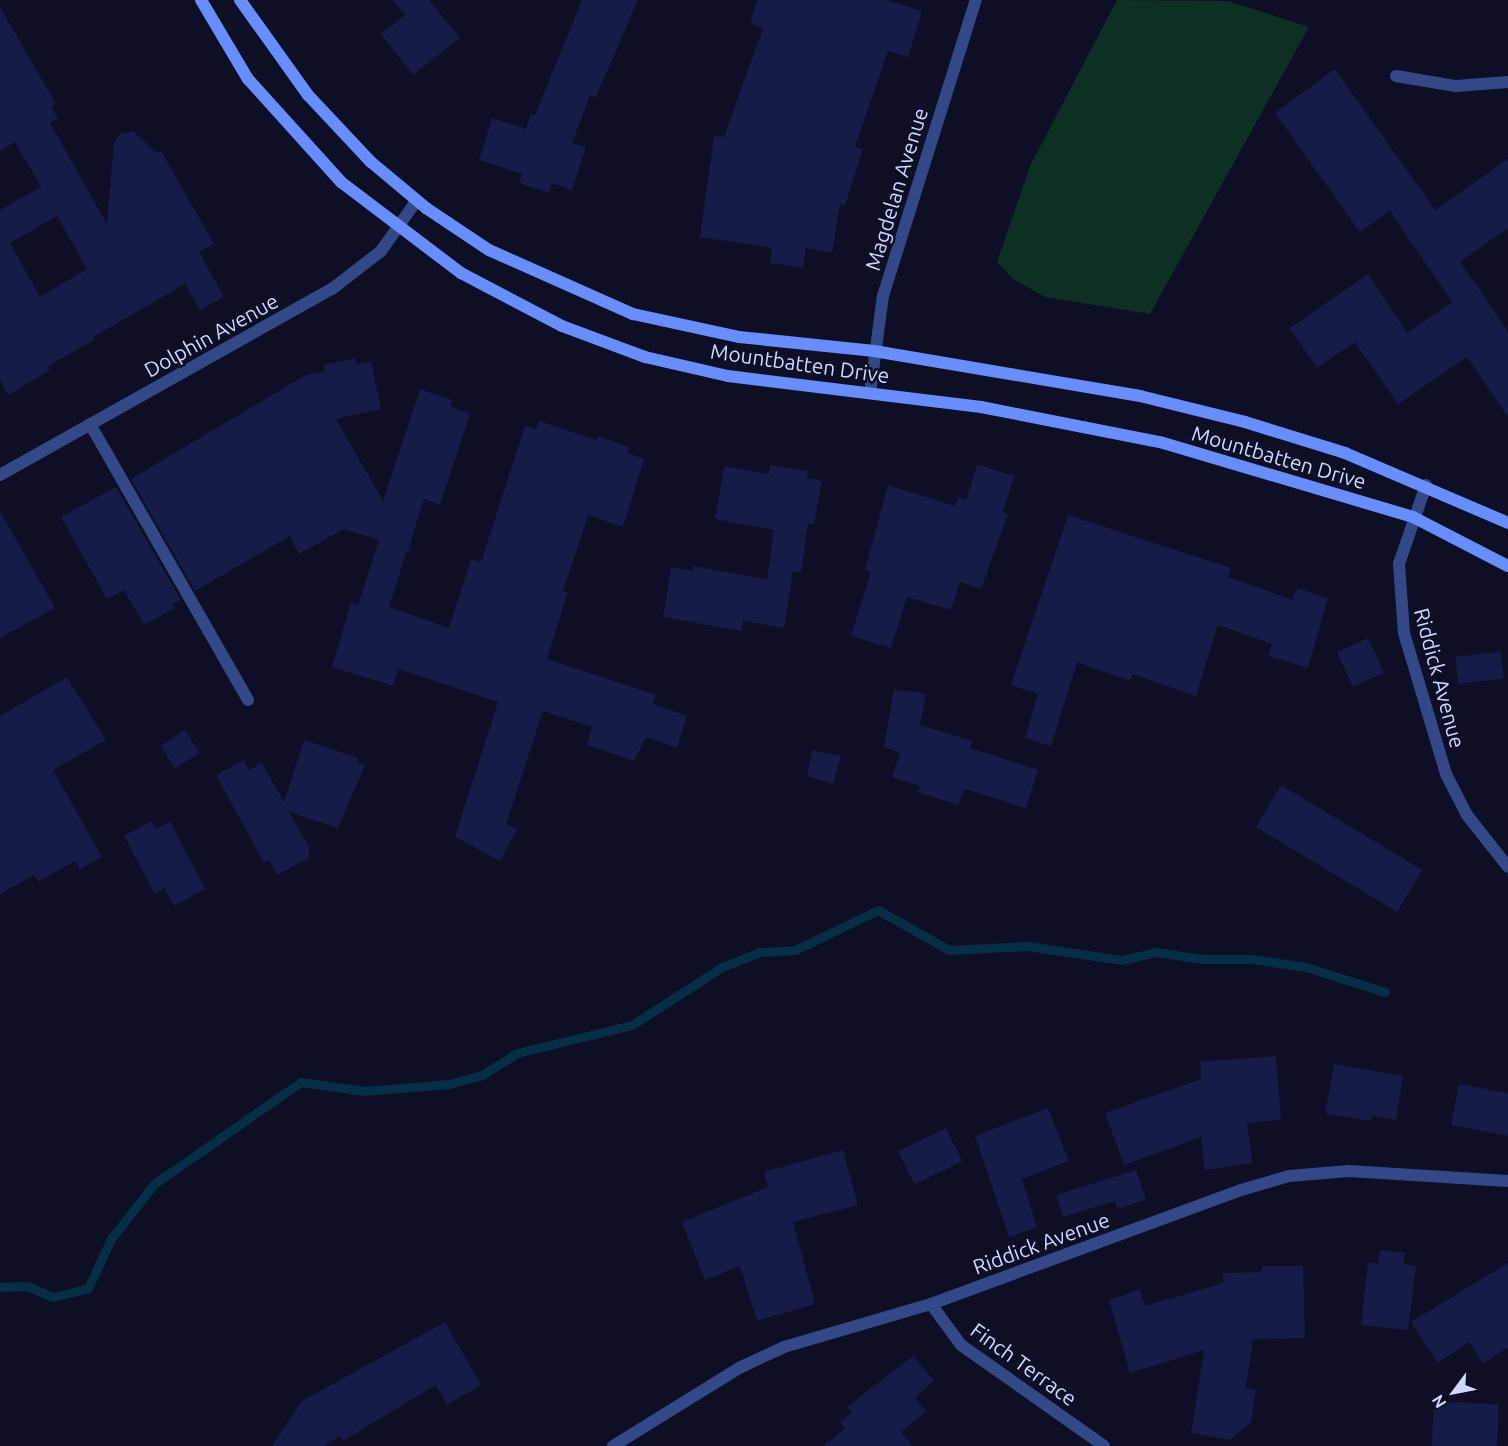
<!DOCTYPE html>
<html>
<head>
<meta charset="utf-8">
<style>
  body { margin:0 }
  #map { position:relative; width:1508px; height:1446px; overflow:hidden; background:#0c0f25; font-family:Ubuntu,sans-serif }
  div>[style] { position:absolute }
  [style*='--x'] { left:calc(var(--x)*1px); top:calc(var(--y)*1px); width:calc(var(--w)*1px); rotate:calc(var(--a)*1deg) }
  .green>* { inset:0; background:#0f2f25 }
  .stream>* { height:9px; margin:-4.5px; padding:0 4.5px; transform-origin:4.5px; border-radius:4.5px; background:#062e44 }
  .building>* { inset:0; background:#171b47; transform-origin:0 0 }
  .service>* { height:12px; margin:-6px; padding:0 6px; transform-origin:6px; border-radius:6px; background:#344887 }
  .minor>* { height:12px; margin:-6px; padding:0 6px; transform-origin:6px; border-radius:6px; background:#344887 }
  .secondary>* { height:12px; margin:-6px; padding:0 6px; transform-origin:6px; border-radius:6px; background:#678dff }
  span { translate:-50% -50%; white-space:nowrap; text-align:center; line-height:1.15; -webkit-text-stroke:5px #0c0f25; paint-order:stroke }
  .street-label { font-size:21px; color:#d0d8ff }
  .north { position:absolute; left:1424px; top:1362px; width:60px; height:60px; -webkit-text-stroke:4px #0c0f25; paint-order:stroke; rotate:238deg; font-size:16px; font-weight:700; line-height:24px; text-align:center; color:#d0d8ff }
  .north::after { content:''; display:block; margin:auto; width:21px; height:27px; background:#d0d8ff; clip-path:polygon(50% 0,100% 100%,50% 72%,0 100%) }
</style>
</head>
<body>
<div id="map">
  <div class="green">
    <i style="clip-path:polygon(1117px 0,1228px 1px,1309px 27px,1150px 314px,1045px 297px,1013px 279px,997px 262px,1030px 166px)"></i>
  </div>
  <div class="stream">
    <i style="--x:0;--y:1287;--w:27;--a:-2"></i>
    <i style="--x:27;--y:1286;--w:28;--a:23"></i>
    <i style="--x:53;--y:1297;--w:36;--a:-14"></i>
    <i style="--x:88;--y:1288;--w:54;--a:-64.9"></i>
    <i style="--x:111;--y:1239;--w:70;--a:-52"></i>
    <i style="--x:154;--y:1184;--w:179;--a:-34.8"></i>
    <i style="--x:301;--y:1082;--w:64;--a:8.1"></i>
    <i style="--x:364;--y:1091;--w:85;--a:-4.7"></i>
    <i style="--x:449;--y:1084;--w:34;--a:-15"></i>
    <i style="--x:482;--y:1075;--w:41;--a:-32.2"></i>
    <i style="--x:517;--y:1053;--w:118;--a:-13.7"></i>
    <i style="--x:632;--y:1025;--w:107;--a:-32.8"></i>
    <i style="--x:722;--y:967;--w:41;--a:-21.5"></i>
    <i style="--x:760;--y:952;--w:35;--a:-3"></i>
    <i style="--x:795;--y:950;--w:92;--a:-25.7"></i>
    <i style="--x:878;--y:910;--w:81;--a:29.4"></i>
    <i style="--x:949;--y:950;--w:78;--a:-2.9"></i>
    <i style="--x:1027;--y:946;--w:96;--a:8.4"></i>
    <i style="--x:1122;--y:960;--w:35;--a:-13"></i>
    <i style="--x:1156;--y:952;--w:47;--a:8.7"></i>
    <i style="--x:1202;--y:959;--w:50;--a:0"></i>
    <i style="--x:1252;--y:959;--w:55;--a:8.4"></i>
    <i style="--x:1306;--y:967;--w:83;--a:17.6"></i>
  </div>
  <div class="building">
    <i style="clip-path:polygon(393px 0,429px 0,460px 38px,413px 75px,381px 34px,405px 15px)"></i>
    <i style="clip-path:polygon(582px 0,638px 0,596px 97px,590px 95px,572px 143px,586px 147px,572px 190px,552px 183px,549px 193px,519px 183px,522px 174px,479px 160px,492px 118px,526px 129px,531px 114px,535px 115px)"></i>
    <i style="clip-path:polygon(757px 0,886px 0,922px 11px,908px 57px,888px 51px,855px 147px,863px 149px,845px 206px,840px 204px,832px 253px,806px 248px,803px 268px,770px 263px,772px 248px,700px 237px,714px 136px,724px 137px,763px 28px,750px 23px)"></i>
    <i style="clip-path:polygon(evenodd,0 7px,56px 104px,51px 106px,58px 119px,50px 123px,107px 224px,114px 143px,119px 134px,133px 131px,157px 153px,161px 151px,214px 244px,199px 252px,224px 297px,200px 310px,185px 284px,93px 337px,94px 340px,48px 366px,50px 370px,8px 395px,0 380px,0 210px,41px 187px,15px 142px,0 151px,0 7px,57px 216px,87px 269px,40px 297px,10px 243px,57px 216px)"></i>
    <i style="clip-path:polygon(1335px 69px,1435px 210px,1508px 159px,1508px 228px,1460px 262px,1508px 331px,1508px 417px,1467px 357px,1398px 404px,1355px 342px,1317px 368px,1290px 328px,1368px 274px,1407px 333px,1452px 302px,1390px 211px,1360px 232px,1275px 113px)"></i>
    <i style="clip-path:polygon(355px 358px,356px 364px,371px 361px,381px 409px,336px 419px,383px 501px,420px 389px,452px 400px,450px 406px,470px 414px,440px 505px,424px 499px,409px 547px,411px 551px,407px 550px,389px 607px,449px 628px,471px 559px,481px 562px,525px 426px,536px 430px,539px 421px,597px 440px,598px 436px,629px 447px,627px 453px,644px 459px,623px 527px,588px 515px,563px 591px,568px 592px,547px 659px,656px 695px,653px 704px,687px 716px,677px 748px,646px 737px,634px 761px,587px 745px,592px 727px,543px 711px,506px 824px,517px 829px,500px 861px,455px 837px,498px 702px,398px 669px,393px 686px,332px 667px,351px 603px,358px 605px,379px 540px,344px 529px,299px 554px,290px 536px,195px 591px,131px 479px,304px 376px,325px 371px,324px 365px)"></i>
    <i style="clip-path:polygon(977px 464px,1014px 476px,1003px 512px,1008px 514px,981px 589px,960px 582px,951px 610px,907px 597px,891px 648px,851px 636px,871px 572px,865px 570px,888px 485px,955px 506px,958px 497px,966px 500px)"></i>
    <i style="clip-path:polygon(770px 465px,808px 471px,807px 478px,822px 481px,814px 524px,808px 523px,801px 573px,793px 571px,784px 628px,743px 621px,742px 631px,663px 617px,671px 567px,693px 571px,693px 566px,767px 579px,774px 530px,715px 519px,724px 466px,769px 474px)"></i>
    <i style="clip-path:polygon(116px 487px,181px 600px,173px 604px,175px 608px,144px 625px,124px 590px,107px 599px,61px 517px)"></i>
    <i style="clip-path:polygon(0 511px,55px 608px,0 638px)"></i>
    <i style="clip-path:polygon(1068px 515px,1231px 568px,1228px 577px,1293px 600px,1297px 588px,1328px 598px,1308px 668px,1268px 656px,1272px 644px,1218px 625px,1196px 696px,1132px 674px,1130px 681px,1077px 662px,1051px 746px,1025px 738px,1038px 694px,1011px 685px)"></i>
    <i style="left:1368px;top:638px;width:38px;height:34px;rotate:65deg"></i>
    <i style="left:1501px;top:652px;width:27px;height:46px;rotate:84deg"></i>
    <i style="clip-path:polygon(67px 677px,106px 740px,53px 770px,102px 857px,80px 869px,75px 861px,38px 882px,34px 875px,0 894px,0 716px)"></i>
    <i style="clip-path:polygon(894px 689px,926px 694px,920px 725px,972px 741px,970px 748px,1038px 770px,1026px 808px,968px 790px,963px 790px,958px 805px,917px 792px,920px 786px,892px 777px,900px 753px,884px 747px)"></i>
    <i style="left:185px;top:730px;width:27px;height:29px;rotate:57deg"></i>
    <i style="clip-path:polygon(304px 740px,358px 758px,357px 762px,365px 765px,338px 828px,289px 812px,309px 847px,309px 858px,277px 875px,269px 860px,264px 863px,216px 775px,244px 760px,249px 770px,262px 763px,284px 802px)"></i>
    <i style="clip-path:polygon(812px 750px,841px 756px,833px 784px,807px 776px)"></i>
    <i style="left:1281px;top:785px;width:165px;height:49px;rotate:31deg"></i>
    <i style="clip-path:polygon(151px 821px,156px 829px,170px 821px,205px 889px,174px 906px,164px 888px,155px 894px,124px 836px)"></i>
    <i style="clip-path:polygon(1276px 1056px,1281px 1120px,1247px 1123px,1252px 1163px,1205px 1170px,1201px 1137px,1124px 1165px,1105px 1113px,1201px 1079px,1200px 1062px)"></i>
    <i style="clip-path:polygon(1334px 1064px,1403px 1076px,1396px 1120px,1372px 1116px,1371px 1121px,1325px 1113px)"></i>
    <i style="clip-path:polygon(1459px 1084px,1508px 1093px,1508px 1136px,1451px 1125px)"></i>
    <i style="clip-path:polygon(1048px 1108px,1069px 1161px,1022px 1179px,1037px 1227px,1009px 1237px,975px 1136px)"></i>
    <i style="left:946px;top:1128px;width:37px;height:53px;rotate:64deg"></i>
    <i style="clip-path:polygon(843px 1150px,858px 1205px,793px 1222px,815px 1304px,757px 1321px,740px 1266px,705px 1280px,682px 1222px,768px 1187px,764px 1172px)"></i>
    <i style="clip-path:polygon(1136px 1170px,1146px 1200px,1118px 1209px,1115px 1201px,1063px 1217px,1056px 1195px)"></i>
    <i style="clip-path:polygon(1380px 1250px,1405px 1253px,1403px 1264px,1416px 1266px,1408px 1330px,1361px 1325px,1368px 1262px,1378px 1264px)"></i>
    <i style="clip-path:polygon(1508px 1263px,1508px 1347px,1483px 1364px,1469px 1342px,1438px 1363px,1411px 1322px)"></i>
    <i style="clip-path:polygon(1262px 1266px,1303px 1266px,1305px 1338px,1253px 1339px,1246px 1388px,1256px 1390px,1251px 1422px,1230px 1440px,1191px 1433px,1204px 1350px,1130px 1373px,1109px 1300px,1140px 1290px,1145px 1306px,1223px 1283px,1223px 1273px,1262px 1272px)"></i>
    <i style="clip-path:polygon(445px 1322px,481px 1385px,447px 1405px,436px 1385px,343px 1441px,340px 1436px,324px 1446px,272px 1446px,302px 1401px)"></i>
    <i style="clip-path:polygon(913px 1356px,934px 1381px,915px 1398px,926px 1411px,901px 1432px,913px 1446px,824px 1446px,845px 1428px,840px 1422px,852px 1412px,847px 1407px)"></i>
    <i style="left:1434px;top:1401px;width:65px;height:45px;rotate:3deg"></i>
  </div>
  <div class="service">
    <i style="--x:1396;--y:76;--w:61;--a:9.5"></i>
    <i style="--x:1456;--y:86;--w:52;--a:-4.4"></i>
    <i style="--x:90;--y:424;--w:318;--a:60.2"></i>
  </div>
  <div class="minor">
    <i style="--x:870;--y:393;--w:98;--a:-82.4"></i>
    <i style="--x:883;--y:296;--w:310;--a:-72.6"></i>
    <i style="--x:0;--y:475;--w:381;--a:-29.3"></i>
    <i style="--x:332;--y:289;--w:62;--a:-37.8"></i>
    <i style="--x:381;--y:251;--w:62;--a:-54.8"></i>
    <i style="--x:1426;--y:485;--w:83;--a:108.9"></i>
    <i style="--x:1399;--y:564;--w:69;--a:85.9"></i>
    <i style="--x:1404;--y:633;--w:147;--a:73.4"></i>
    <i style="--x:1446;--y:774;--w:46;--a:62.9"></i>
    <i style="--x:1467;--y:815;--w:66;--a:51.7"></i>
    <i style="--x:931;--y:1304;--w:51;--a:53.8"></i>
    <i style="--x:961;--y:1345;--w:175;--a:35.2"></i>
    <i style="--x:613;--y:1446;--w:150;--a:-31.7"></i>
    <i style="--x:741;--y:1367;--w:47;--a:-24.9"></i>
    <i style="--x:784;--y:1347;--w:153;--a:-16.3"></i>
    <i style="--x:931;--y:1304;--w:330;--a:-20.2"></i>
    <i style="--x:1241;--y:1190;--w:50;--a:-16.3"></i>
    <i style="--x:1289;--y:1176;--w:60;--a:-4.8"></i>
    <i style="--x:1349;--y:1171;--w:159;--a:3.6"></i>
  </div>
  <div class="secondary">
    <i style="--x:201;--y:0;--w:92;--a:59.3"></i>
    <i style="--x:248;--y:79;--w:139;--a:47.9"></i>
    <i style="--x:341;--y:182;--w:151;--a:37.2"></i>
    <i style="--x:461;--y:273;--w:114;--a:27.7"></i>
    <i style="--x:562;--y:326;--w:89;--a:20.5"></i>
    <i style="--x:645;--y:357;--w:85;--a:12.9"></i>
    <i style="--x:728;--y:376;--w:255;--a:7"></i>
    <i style="--x:981;--y:407;--w:182;--a:11.1"></i>
    <i style="--x:1160;--y:442;--w:264;--a:16.5"></i>
    <i style="--x:1413;--y:517;--w:107;--a:27.3"></i>
    <i style="--x:240;--y:0;--w:117;--a:54.4"></i>
    <i style="--x:308;--y:95;--w:92;--a:46.8"></i>
    <i style="--x:371;--y:162;--w:72;--a:39.9"></i>
    <i style="--x:426;--y:208;--w:76;--a:33.7"></i>
    <i style="--x:489;--y:250;--w:158;--a:24"></i>
    <i style="--x:633;--y:314;--w:108;--a:12.2"></i>
    <i style="--x:739;--y:337;--w:136;--a:5.9"></i>
    <i style="--x:874;--y:351;--w:270;--a:9.6"></i>
    <i style="--x:1140;--y:396;--w:108;--a:13.9"></i>
    <i style="--x:1245;--y:422;--w:105;--a:17.2"></i>
    <i style="--x:1345;--y:453;--w:177;--a:23.2"></i>
  </div>
  <div class="street-label">
    <span style="left:896px;top:189px;rotate:-73deg">Magdelan Avenue</span>
    <span style="left:211px;top:335px;rotate:-29deg">Dolphin Avenue</span>
    <span style="left:800px;top:363px;rotate:8deg">Mountbatten Drive</span>
    <span style="left:1279px;top:457px;rotate:16deg">Mountbatten Drive</span>
    <span style="left:1440px;top:678px;rotate:75deg">Riddick Avenue</span>
    <span style="left:1041px;top:1243px;rotate:-20deg">Riddick Avenue</span>
    <span style="left:1024px;top:1364px;rotate:36deg">Finch Terrace</span>
  </div>
  <div class="north">N</div>
</div>
</body>
</html>
